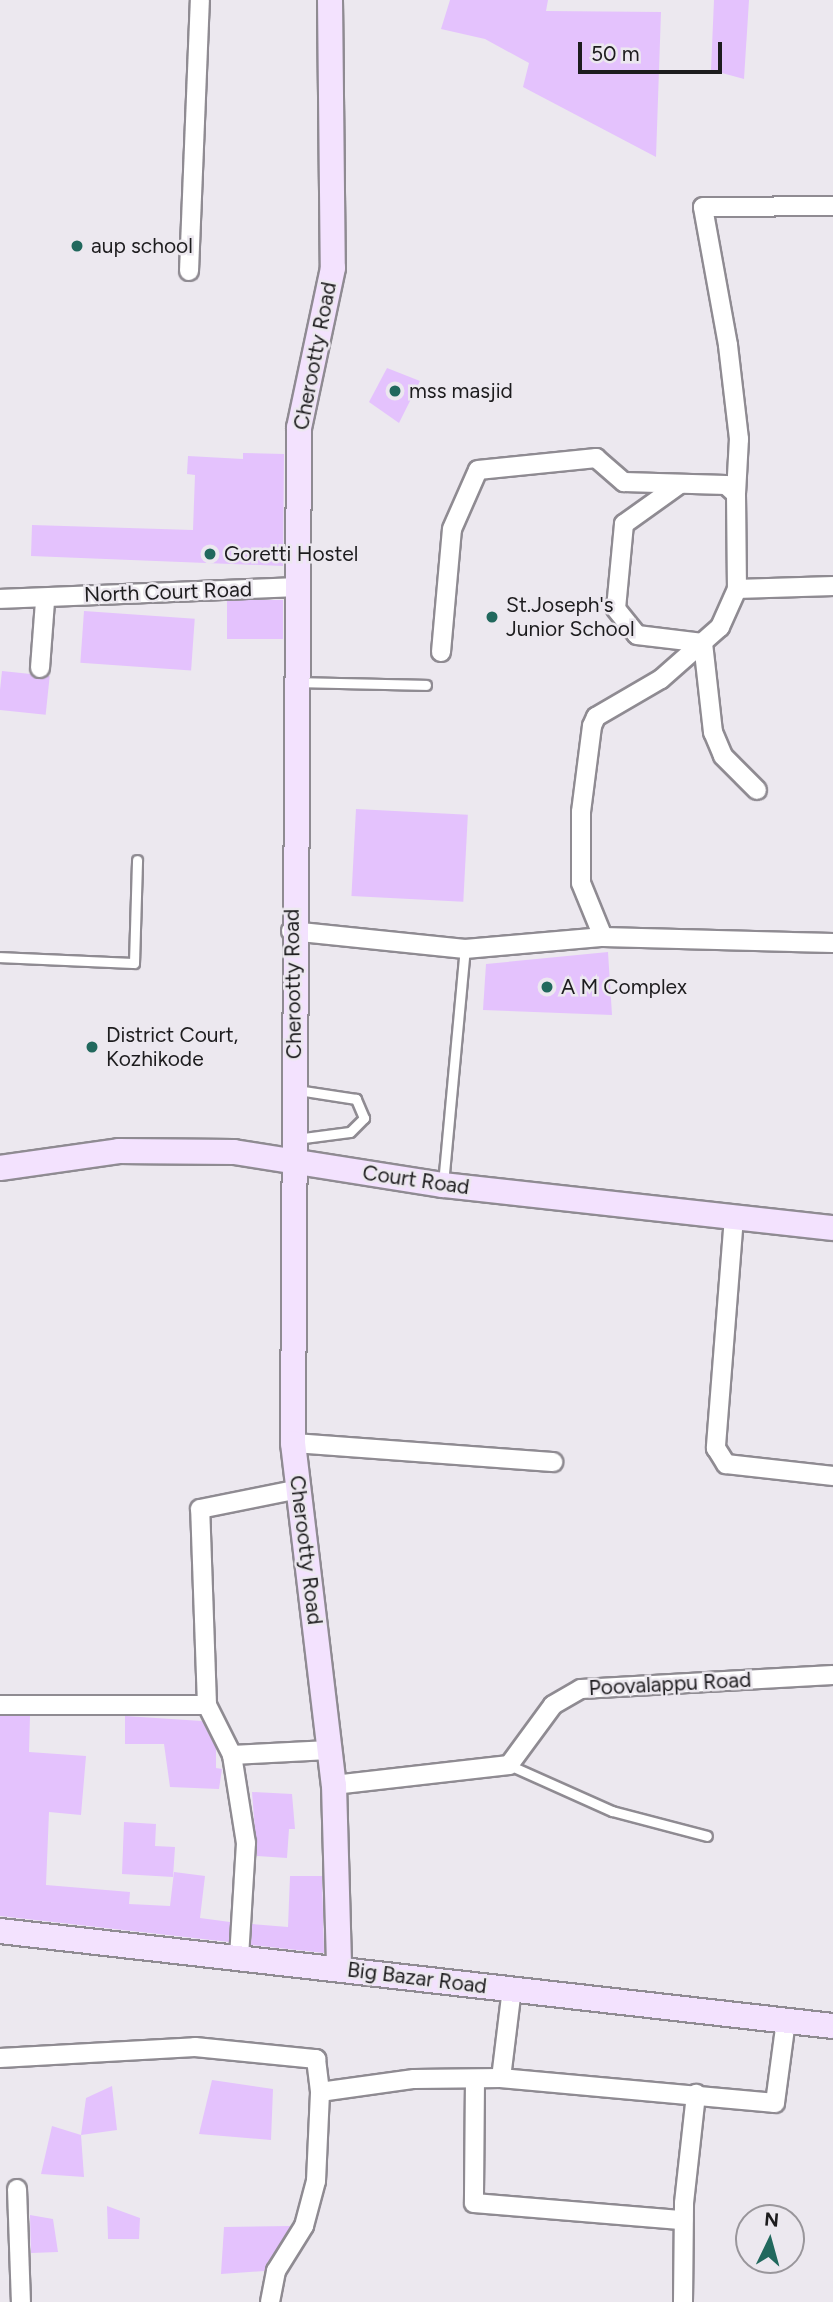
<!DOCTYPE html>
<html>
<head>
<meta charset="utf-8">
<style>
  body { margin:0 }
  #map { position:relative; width:833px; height:2302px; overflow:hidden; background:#ece8ef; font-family:Figtree,sans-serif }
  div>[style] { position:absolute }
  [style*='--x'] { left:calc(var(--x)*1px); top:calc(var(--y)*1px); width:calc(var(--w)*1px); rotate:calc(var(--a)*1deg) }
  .building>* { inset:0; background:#e4c2fd; transform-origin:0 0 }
  .roads { filter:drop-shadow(2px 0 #8f8b92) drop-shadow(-2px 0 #8f8b92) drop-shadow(0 2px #8f8b92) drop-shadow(0 -2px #8f8b92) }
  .lane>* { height:9px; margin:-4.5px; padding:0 4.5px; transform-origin:4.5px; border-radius:4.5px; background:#fff }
  .street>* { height:18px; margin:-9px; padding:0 9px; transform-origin:9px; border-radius:9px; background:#fff }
  .secondary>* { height:24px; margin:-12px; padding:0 12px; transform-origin:12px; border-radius:12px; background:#f3e2fe }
  .dots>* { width:19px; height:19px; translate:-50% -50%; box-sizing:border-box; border:4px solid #ece8ef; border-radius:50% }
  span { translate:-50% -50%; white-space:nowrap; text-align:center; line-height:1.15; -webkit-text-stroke:5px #ece8ef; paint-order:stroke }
  .poi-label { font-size:21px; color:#1d1c1e }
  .left { translate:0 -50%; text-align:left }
  .street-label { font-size:21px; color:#1d1c1e }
  .north { position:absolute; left:735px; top:2204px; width:70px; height:70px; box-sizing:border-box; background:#ece8ef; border:2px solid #99969b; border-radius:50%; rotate:5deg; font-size:19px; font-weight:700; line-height:28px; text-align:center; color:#1d1c1e }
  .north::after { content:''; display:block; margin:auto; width:24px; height:32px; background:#21685d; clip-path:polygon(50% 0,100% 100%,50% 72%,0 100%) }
  .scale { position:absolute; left:578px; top:42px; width:144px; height:32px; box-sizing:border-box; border:4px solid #1d1c1e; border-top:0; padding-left:9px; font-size:21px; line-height:24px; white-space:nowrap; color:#1d1c1e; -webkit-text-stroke:5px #ece8ef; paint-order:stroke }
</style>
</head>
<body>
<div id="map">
  <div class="building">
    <i style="clip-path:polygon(450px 0,548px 0,546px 11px,661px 12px,656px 157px,523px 87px,529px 63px,485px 39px,441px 29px)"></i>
    <i style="clip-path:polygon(714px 0,749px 0,744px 79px,711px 70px)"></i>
    <i style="clip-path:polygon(387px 368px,420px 381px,399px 423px,369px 402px)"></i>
    <i style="clip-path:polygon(243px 453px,284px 454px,283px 566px,31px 556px,32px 525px,193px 530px,195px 475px,187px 474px,188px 456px,243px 459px)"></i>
    <i style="left:283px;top:600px;width:39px;height:56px;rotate:90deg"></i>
    <i style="left:84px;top:611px;width:111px;height:52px;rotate:4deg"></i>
    <i style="left:2px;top:671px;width:48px;height:39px;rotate:6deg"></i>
    <i style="left:356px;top:809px;width:112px;height:87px;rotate:3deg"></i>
    <i style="clip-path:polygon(608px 952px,612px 1015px,483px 1010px,486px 964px)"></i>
    <i style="clip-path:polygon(0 1716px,30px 1716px,29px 1752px,86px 1756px,81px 1815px,49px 1812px,46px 1885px,130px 1892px,129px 1904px,170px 1906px,174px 1872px,205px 1876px,200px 1918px,230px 1922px,229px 1942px,0 1916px)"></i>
    <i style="clip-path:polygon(125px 1716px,202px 1721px,216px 1748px,216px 1768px,222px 1769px,219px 1789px,170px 1787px,164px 1744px,125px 1744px)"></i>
    <i style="clip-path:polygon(252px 1792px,292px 1794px,295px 1829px,289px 1829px,287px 1858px,257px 1856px)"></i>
    <i style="clip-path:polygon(124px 1822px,156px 1824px,155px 1846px,175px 1847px,173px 1877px,122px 1874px)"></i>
    <i style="clip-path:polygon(290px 1876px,322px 1876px,324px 1953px,251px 1945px,252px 1924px,288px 1927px)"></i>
    <i style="clip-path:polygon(212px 2080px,273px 2089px,271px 2140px,199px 2134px)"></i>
    <i style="clip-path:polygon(112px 2086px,117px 2130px,81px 2135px,86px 2098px)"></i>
    <i style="clip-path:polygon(52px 2126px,81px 2135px,84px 2177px,41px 2174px)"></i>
    <i style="clip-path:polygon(107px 2206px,140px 2218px,139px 2239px,108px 2239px)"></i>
    <i style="clip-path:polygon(30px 2215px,53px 2219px,58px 2252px,31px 2253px)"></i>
    <i style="clip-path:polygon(291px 2226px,264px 2271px,221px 2274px,224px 2227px)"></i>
  </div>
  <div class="roads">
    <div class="lane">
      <i style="--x:298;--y:682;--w:128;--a:1.3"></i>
      <i style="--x:0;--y:957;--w:134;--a:2.6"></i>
      <i style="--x:134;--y:963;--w:103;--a:-88.3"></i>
      <i style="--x:296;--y:1139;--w:54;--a:-7.4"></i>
      <i style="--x:350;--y:1132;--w:20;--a:-45"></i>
      <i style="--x:364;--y:1118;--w:21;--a:-113"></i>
      <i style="--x:356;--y:1099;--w:60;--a:-171.3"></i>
      <i style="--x:443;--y:1184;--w:236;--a:-84.7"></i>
      <i style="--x:509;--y:1765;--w:113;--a:24.1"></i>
      <i style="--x:612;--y:1811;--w:98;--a:14.7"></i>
    </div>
    <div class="street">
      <i style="--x:189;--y:271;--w:271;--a:-87.7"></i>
      <i style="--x:680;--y:484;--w:69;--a:144.5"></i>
      <i style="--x:624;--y:524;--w:85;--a:95.4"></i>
      <i style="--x:616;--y:609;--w:33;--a:51"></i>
      <i style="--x:637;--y:635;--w:66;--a:6.9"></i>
      <i style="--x:703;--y:643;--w:90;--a:83.6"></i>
      <i style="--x:713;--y:732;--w:26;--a:67"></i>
      <i style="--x:723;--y:756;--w:48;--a:45"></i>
      <i style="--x:736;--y:494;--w:55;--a:-86.9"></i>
      <i style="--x:739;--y:439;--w:95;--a:-96.7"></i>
      <i style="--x:728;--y:345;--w:140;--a:-100.3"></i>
      <i style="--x:703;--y:207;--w:130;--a:-0.4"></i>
      <i style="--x:737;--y:589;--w:96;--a:-1.8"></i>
      <i style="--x:0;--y:599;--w:296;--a:-2.3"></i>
      <i style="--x:441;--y:652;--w:123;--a:-84.9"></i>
      <i style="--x:452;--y:529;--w:64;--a:-66.2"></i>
      <i style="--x:478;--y:470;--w:119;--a:-5.8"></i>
      <i style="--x:596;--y:458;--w:37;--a:41"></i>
      <i style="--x:624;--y:482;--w:102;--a:1.7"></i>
      <i style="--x:726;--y:485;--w:13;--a:42"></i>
      <i style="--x:736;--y:494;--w:95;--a:89.4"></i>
      <i style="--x:737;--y:589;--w:42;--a:114.1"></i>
      <i style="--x:720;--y:627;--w:79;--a:138.6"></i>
      <i style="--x:661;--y:679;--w:75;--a:149.7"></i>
      <i style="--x:596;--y:717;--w:10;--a:114"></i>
      <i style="--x:592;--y:726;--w:87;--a:97.3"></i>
      <i style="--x:581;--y:812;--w:71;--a:90"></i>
      <i style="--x:581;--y:883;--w:58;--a:67.8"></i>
      <i style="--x:40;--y:668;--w:66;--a:-85.7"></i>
      <i style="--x:291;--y:931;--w:175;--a:5.9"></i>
      <i style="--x:465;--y:949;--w:139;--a:-5"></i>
      <i style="--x:603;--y:937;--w:230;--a:1.5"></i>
      <i style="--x:734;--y:1217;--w:232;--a:94.5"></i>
      <i style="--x:716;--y:1448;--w:19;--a:58"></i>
      <i style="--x:726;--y:1464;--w:108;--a:6.4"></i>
      <i style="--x:293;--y:1443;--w:261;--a:4.2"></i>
      <i style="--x:0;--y:1705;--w:207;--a:0"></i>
      <i style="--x:207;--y:1705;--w:56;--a:63.4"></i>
      <i style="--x:232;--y:1755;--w:97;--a:-3"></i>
      <i style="--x:207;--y:1705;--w:196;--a:-92"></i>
      <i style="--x:200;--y:1509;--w:101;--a:-11.4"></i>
      <i style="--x:232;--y:1755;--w:89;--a:81"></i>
      <i style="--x:246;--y:1843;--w:115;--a:93.5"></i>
      <i style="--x:334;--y:1785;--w:176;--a:-6.5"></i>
      <i style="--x:509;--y:1765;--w:74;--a:-53.7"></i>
      <i style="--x:553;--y:1705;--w:32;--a:-30"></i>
      <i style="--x:581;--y:1689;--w:252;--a:-3.2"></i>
      <i style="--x:0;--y:2058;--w:195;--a:-3.2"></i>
      <i style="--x:195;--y:2047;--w:122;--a:5.7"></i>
      <i style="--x:316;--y:2059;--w:33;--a:83"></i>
      <i style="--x:320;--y:2092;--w:95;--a:-7.9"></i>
      <i style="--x:414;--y:2079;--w:87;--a:-0.7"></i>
      <i style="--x:501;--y:2078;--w:275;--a:5.2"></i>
      <i style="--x:775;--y:2103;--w:83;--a:-82.4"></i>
      <i style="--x:501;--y:2078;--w:90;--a:-83"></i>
      <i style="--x:475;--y:2080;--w:123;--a:90.5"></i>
      <i style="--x:474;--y:2203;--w:210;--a:4.7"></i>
      <i style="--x:17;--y:2189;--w:113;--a:88"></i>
      <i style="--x:270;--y:2302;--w:32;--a:-79"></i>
      <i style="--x:276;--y:2271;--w:53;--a:-58.1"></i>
      <i style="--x:304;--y:2226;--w:47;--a:-75.1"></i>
      <i style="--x:316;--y:2181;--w:89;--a:-87.4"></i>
      <i style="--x:683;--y:2302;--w:99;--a:-89.4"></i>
      <i style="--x:684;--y:2203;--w:110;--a:-83.7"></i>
    </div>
    <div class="secondary">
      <i style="--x:330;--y:0;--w:268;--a:89.4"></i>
      <i style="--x:333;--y:268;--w:164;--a:102"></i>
      <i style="--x:299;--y:428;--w:1015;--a:90.34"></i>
      <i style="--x:293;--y:1443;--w:344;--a:83.2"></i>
      <i style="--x:334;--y:1785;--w:184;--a:88.4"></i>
      <i style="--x:0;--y:1168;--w:120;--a:-8.1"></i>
      <i style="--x:119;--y:1151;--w:115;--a:0.5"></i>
      <i style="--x:234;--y:1152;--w:212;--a:9"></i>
      <i style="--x:443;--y:1185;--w:392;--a:6.3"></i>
      <i style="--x:0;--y:1931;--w:838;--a:6.51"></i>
    </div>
  </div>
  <div class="dots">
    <i style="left:77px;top:246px;background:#21685d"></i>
    <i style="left:395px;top:391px;background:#21685d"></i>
    <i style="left:210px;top:554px;background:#21685d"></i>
    <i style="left:492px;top:617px;background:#21685d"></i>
    <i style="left:547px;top:987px;background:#21685d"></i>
    <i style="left:92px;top:1047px;background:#21685d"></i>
  </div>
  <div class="poi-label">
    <span class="left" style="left:91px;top:246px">aup school</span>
    <span class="left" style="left:409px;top:391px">mss masjid</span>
    <span class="left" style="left:224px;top:554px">Goretti Hostel</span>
    <span class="left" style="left:506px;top:617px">St.Joseph's<br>Junior School</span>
    <span class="left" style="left:561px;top:987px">A M Complex</span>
    <span class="left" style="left:106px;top:1047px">District Court,<br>Kozhikode</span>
  </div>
  <div class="street-label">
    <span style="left:315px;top:356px;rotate:-79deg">Cherootty Road</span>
    <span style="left:168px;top:592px;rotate:-2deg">North Court Road</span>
    <span style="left:293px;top:984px;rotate:-91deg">Cherootty Road</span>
    <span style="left:416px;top:1180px;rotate:8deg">Court Road</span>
    <span style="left:306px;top:1550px;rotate:83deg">Cherootty Road</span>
    <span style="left:670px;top:1684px;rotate:-3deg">Poovalappu Road</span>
    <span style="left:417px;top:1978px;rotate:7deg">Big Bazar Road</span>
  </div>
  <div class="north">N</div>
  <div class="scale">50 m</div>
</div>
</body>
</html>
